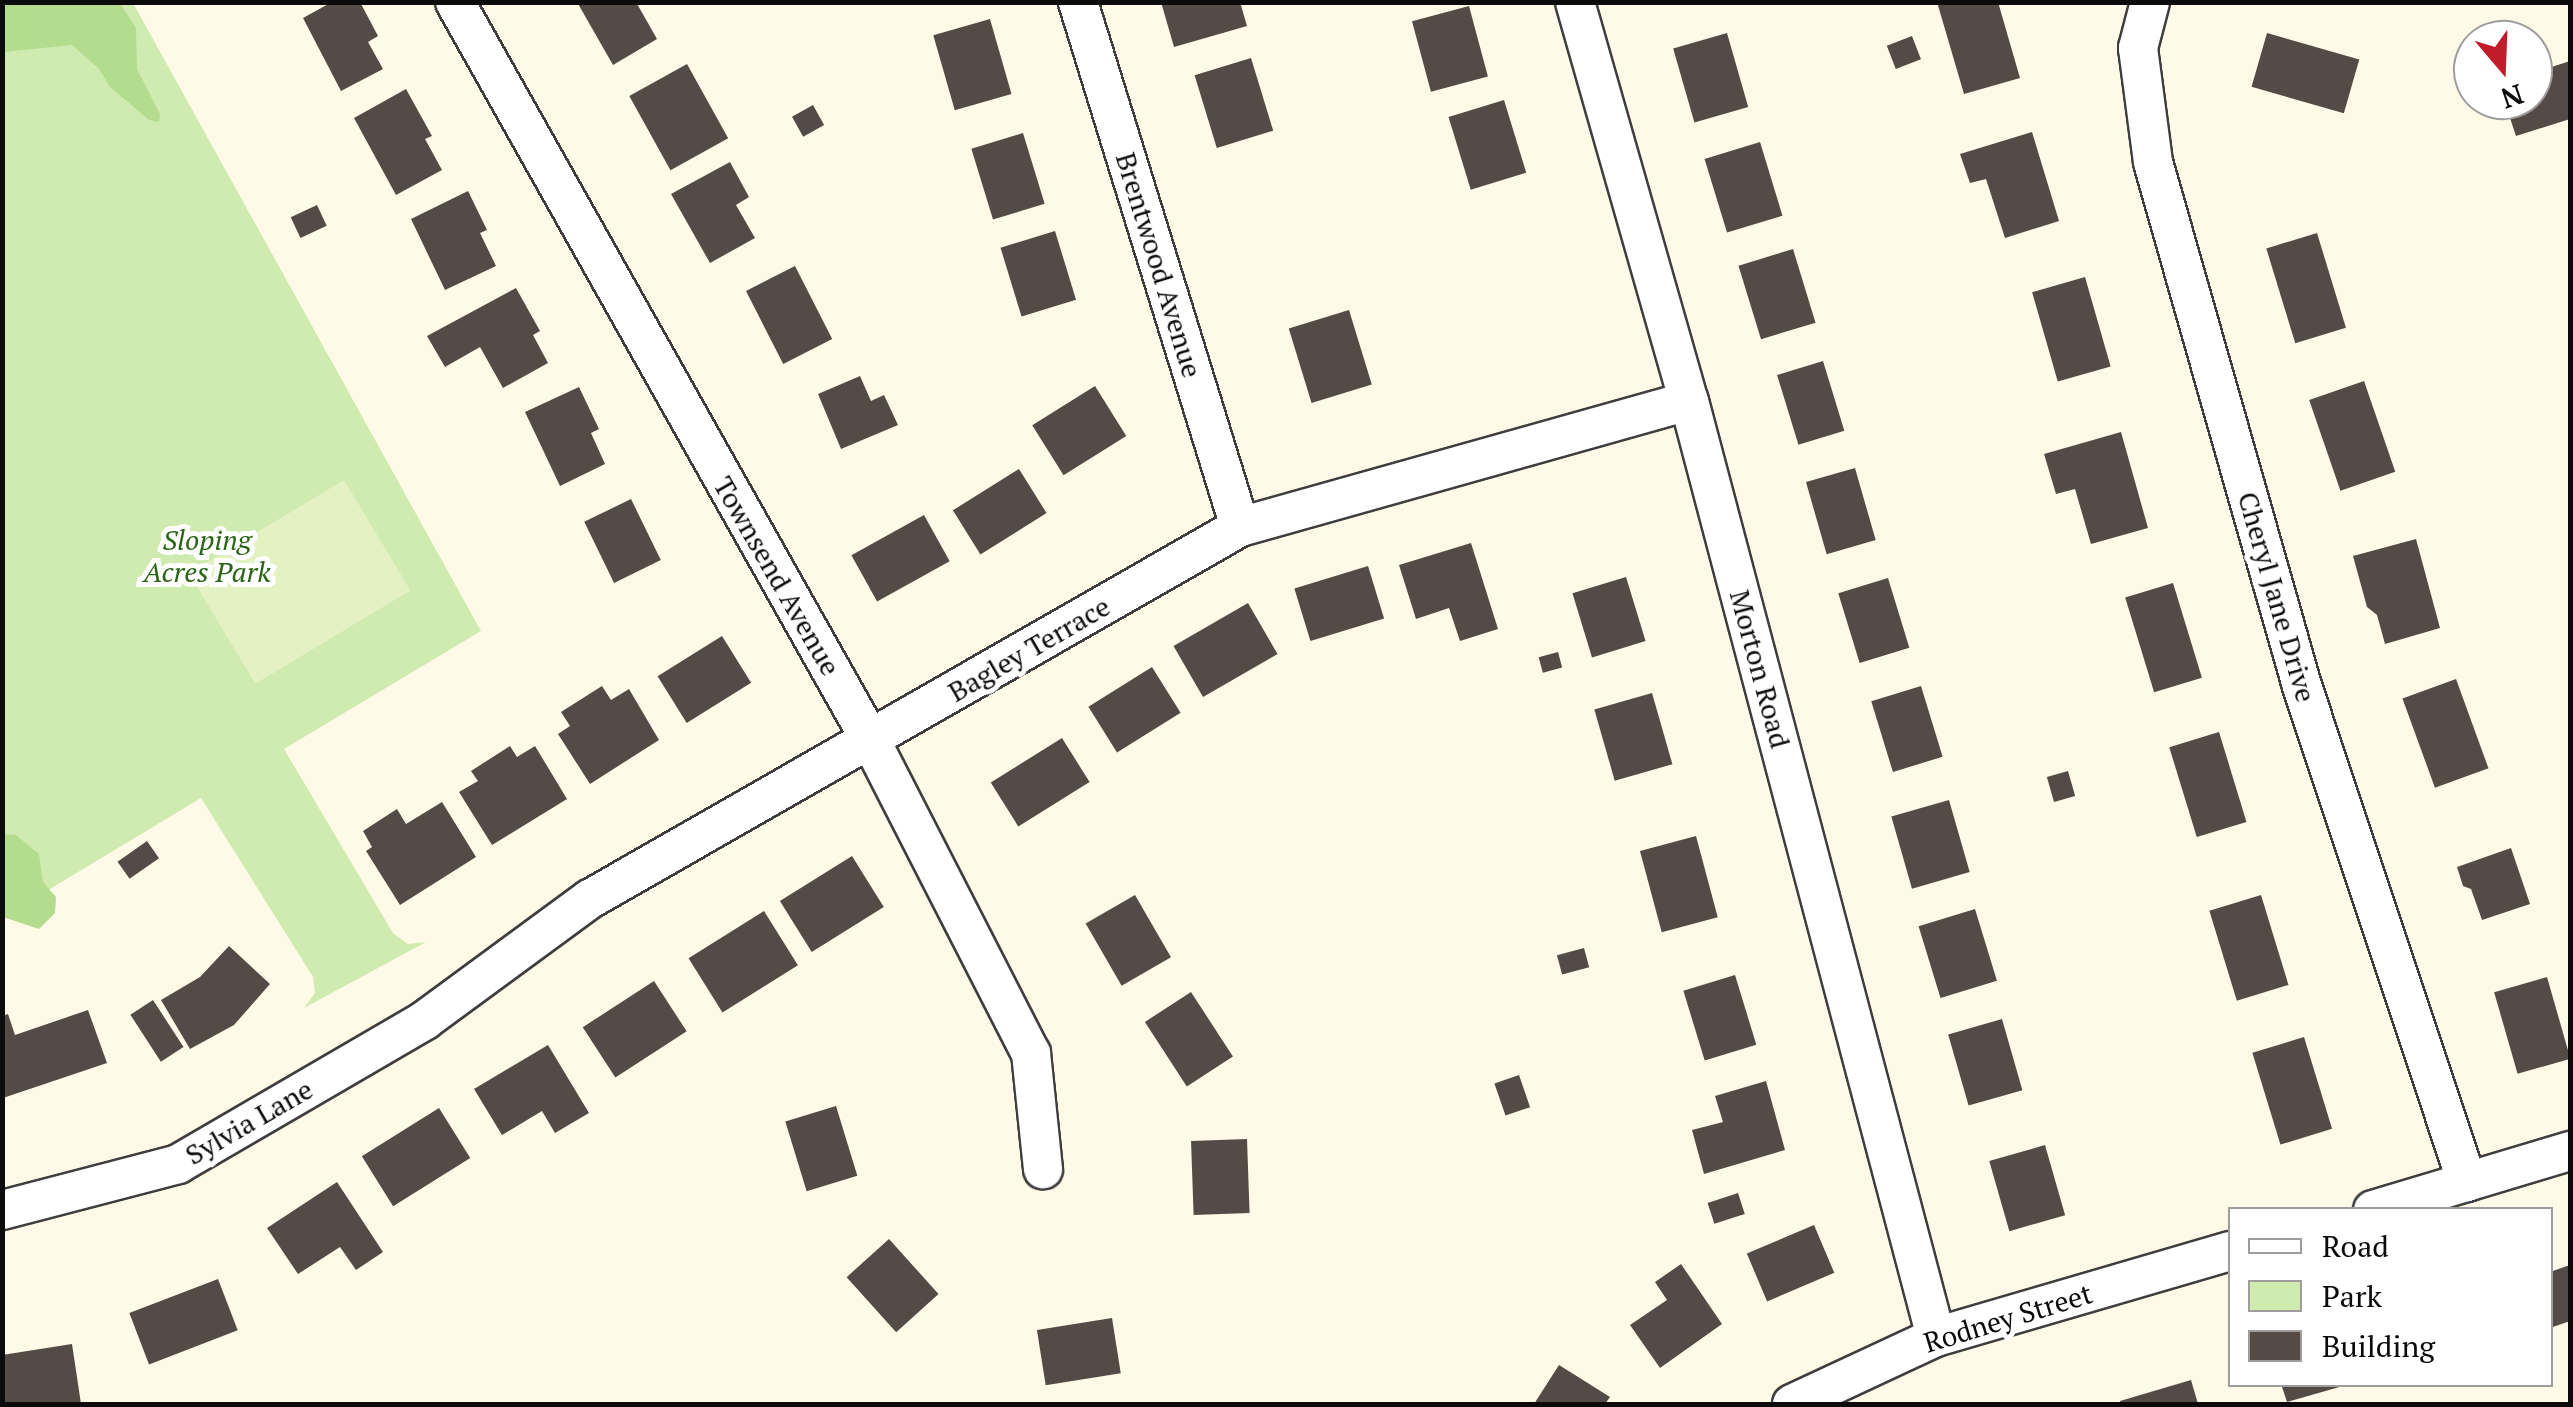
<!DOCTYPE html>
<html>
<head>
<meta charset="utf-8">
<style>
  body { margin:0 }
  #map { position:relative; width:2573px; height:1407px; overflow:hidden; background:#fffae8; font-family:"PT Serif",serif }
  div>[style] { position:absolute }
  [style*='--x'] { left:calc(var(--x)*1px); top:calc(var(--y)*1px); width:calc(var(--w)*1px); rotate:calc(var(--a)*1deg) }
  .green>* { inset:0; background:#d0ebb0 }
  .forest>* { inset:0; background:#b4dc8f }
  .pitch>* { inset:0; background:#e3f1c3; transform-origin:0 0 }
  .building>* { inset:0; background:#544b46; transform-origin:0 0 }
  .roads { filter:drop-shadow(2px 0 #3e3e3e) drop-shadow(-2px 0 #3e3e3e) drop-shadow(0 2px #3e3e3e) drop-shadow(0 -2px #3e3e3e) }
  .minor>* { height:38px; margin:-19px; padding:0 19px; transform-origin:19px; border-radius:19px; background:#fff }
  span { translate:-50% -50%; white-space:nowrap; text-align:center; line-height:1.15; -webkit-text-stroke:10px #fff; paint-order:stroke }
  .street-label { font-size:28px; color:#0b0b0b }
  .park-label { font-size:28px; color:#2b6518; font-style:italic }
  .frame { position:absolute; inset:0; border:5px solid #0b0b0b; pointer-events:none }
  .legend { position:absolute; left:2228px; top:1207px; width:325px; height:180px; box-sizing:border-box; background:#fff; border:2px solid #9d9d9d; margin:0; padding:12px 18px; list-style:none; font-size:30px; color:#0b0b0b }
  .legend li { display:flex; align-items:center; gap:20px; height:50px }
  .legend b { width:50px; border:2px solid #9d9d9d }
  .north { position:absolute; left:2453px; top:20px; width:100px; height:100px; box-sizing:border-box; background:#fff; border:2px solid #9d9d9d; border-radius:50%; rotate:161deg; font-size:28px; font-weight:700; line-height:40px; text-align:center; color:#0b0b0b }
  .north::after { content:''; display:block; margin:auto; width:35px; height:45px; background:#c11c29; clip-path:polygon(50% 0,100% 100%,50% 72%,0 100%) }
</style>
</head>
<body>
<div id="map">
  <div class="green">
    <i style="clip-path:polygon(2px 3px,133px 3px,481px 631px,284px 749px,393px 933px,408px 944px,426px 942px,304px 1008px,315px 993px,313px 977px,201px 798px,30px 901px,3px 852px)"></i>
  </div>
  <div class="forest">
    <i style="clip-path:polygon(3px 2px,120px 3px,136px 28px,137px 69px,160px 114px,159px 122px,149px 120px,110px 87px,99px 69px,72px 45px,3px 52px)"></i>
    <i style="clip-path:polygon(2px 834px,16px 835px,39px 854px,43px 882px,56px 897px,55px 913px,39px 929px,3px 917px)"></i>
  </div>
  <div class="pitch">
    <i style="left:344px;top:480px;width:129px;height:181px;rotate:59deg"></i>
  </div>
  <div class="building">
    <i style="clip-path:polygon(332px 2px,360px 2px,378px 36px,368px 42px,383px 69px,341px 91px,303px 18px)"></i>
    <i style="clip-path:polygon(577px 2px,636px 2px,657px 39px,613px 65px)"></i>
    <i style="clip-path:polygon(1161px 2px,1240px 2px,1247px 26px,1174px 47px)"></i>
    <i style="clip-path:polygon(1937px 2px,1998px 2px,2020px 78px,1964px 94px)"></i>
    <i style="left:1469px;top:6px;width:73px;height:59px;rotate:75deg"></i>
    <i style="left:990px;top:19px;width:78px;height:59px;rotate:74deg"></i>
    <i style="left:1727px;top:33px;width:77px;height:56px;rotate:74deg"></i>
    <i style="left:2267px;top:33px;width:96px;height:56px;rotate:16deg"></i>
    <i style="left:1912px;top:36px;width:25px;height:27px;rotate:69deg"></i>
    <i style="left:1251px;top:58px;width:76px;height:59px;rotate:73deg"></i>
    <i style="clip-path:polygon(2570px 61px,2570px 119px,2516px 136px,2504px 100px,2533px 100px,2533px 73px)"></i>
    <i style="left:687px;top:64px;width:85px;height:66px;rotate:61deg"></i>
    <i style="clip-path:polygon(406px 89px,432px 136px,425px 139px,442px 170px,396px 195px,354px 118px)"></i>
    <i style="left:1504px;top:100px;width:76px;height:58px;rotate:73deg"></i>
    <i style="left:813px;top:105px;width:23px;height:24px;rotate:61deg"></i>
    <i style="clip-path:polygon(2032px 132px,2059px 221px,2005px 238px,1986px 179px,1970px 183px,1960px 154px)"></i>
    <i style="left:1023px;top:133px;width:74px;height:54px;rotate:73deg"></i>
    <i style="left:1760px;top:142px;width:77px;height:58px;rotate:73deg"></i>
    <i style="clip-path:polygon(730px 162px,749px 197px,736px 205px,755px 238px,710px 263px,671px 194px)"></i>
    <i style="clip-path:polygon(468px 191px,487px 230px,480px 233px,496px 266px,445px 290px,411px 219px)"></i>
    <i style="left:317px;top:205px;width:23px;height:29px;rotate:65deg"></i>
    <i style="left:1055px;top:231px;width:72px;height:57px;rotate:73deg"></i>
    <i style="left:2317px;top:233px;width:99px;height:53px;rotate:73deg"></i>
    <i style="left:1793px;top:249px;width:77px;height:57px;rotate:73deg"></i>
    <i style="left:795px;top:266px;width:82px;height:55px;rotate:63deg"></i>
    <i style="left:2085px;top:277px;width:93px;height:55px;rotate:74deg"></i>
    <i style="clip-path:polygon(516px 288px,540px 331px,533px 335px,548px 363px,503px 388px,480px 347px,445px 367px,427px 336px)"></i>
    <i style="left:1349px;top:310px;width:78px;height:63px;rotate:73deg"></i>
    <i style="left:1823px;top:361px;width:73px;height:48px;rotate:73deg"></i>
    <i style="clip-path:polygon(860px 376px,871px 401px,884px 395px,898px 425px,841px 449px,818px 394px)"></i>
    <i style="left:2364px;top:381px;width:96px;height:58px;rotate:71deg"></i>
    <i style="left:1095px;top:386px;width:59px;height:74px;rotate:58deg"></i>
    <i style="clip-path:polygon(579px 387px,599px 429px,591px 433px,605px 464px,560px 486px,525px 412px)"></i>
    <i style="clip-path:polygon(2121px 432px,2148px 528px,2091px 544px,2075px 489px,2056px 494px,2044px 454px)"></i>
    <i style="left:1855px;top:468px;width:75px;height:51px;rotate:74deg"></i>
    <i style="left:1019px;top:469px;width:52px;height:78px;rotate:58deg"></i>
    <i style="left:631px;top:499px;width:68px;height:52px;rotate:64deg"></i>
    <i style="left:924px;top:515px;width:53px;height:83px;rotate:61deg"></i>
    <i style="clip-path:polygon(2416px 539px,2440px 628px,2385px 644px,2377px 615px,2367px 607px,2353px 556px)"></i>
    <i style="clip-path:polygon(1471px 543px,1498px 629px,1460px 641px,1449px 608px,1416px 619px,1399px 565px)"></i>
    <i style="left:1368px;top:566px;width:55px;height:77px;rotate:73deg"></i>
    <i style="left:1626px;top:577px;width:67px;height:56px;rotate:73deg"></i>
    <i style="left:1888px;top:578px;width:73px;height:52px;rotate:73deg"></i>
    <i style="left:2173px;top:583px;width:99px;height:50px;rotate:73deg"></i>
    <i style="left:1248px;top:603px;width:59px;height:86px;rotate:60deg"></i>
    <i style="left:722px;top:636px;width:55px;height:76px;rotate:58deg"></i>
    <i style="left:1558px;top:652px;width:16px;height:20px;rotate:75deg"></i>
    <i style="left:1152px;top:667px;width:54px;height:75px;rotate:58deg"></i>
    <i style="left:2456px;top:679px;width:95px;height:57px;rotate:70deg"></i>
    <i style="clip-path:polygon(602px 686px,611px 700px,629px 689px,659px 740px,590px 784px,558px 734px,570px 726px,561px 712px)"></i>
    <i style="left:1921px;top:686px;width:74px;height:52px;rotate:73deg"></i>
    <i style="left:1652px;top:693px;width:74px;height:60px;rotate:74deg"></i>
    <i style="left:2219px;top:732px;width:94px;height:52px;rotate:73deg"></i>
    <i style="left:1062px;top:738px;width:52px;height:84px;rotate:58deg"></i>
    <i style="clip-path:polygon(510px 746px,517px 757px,535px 746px,567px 799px,492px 845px,459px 792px,478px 781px,471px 771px)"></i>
    <i style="left:2068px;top:771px;width:26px;height:22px;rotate:74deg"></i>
    <i style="left:1949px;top:800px;width:75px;height:60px;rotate:74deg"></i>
    <i style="clip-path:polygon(442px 802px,476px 857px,400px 905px,366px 851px,372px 847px,363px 831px,397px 809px,406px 824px)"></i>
    <i style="left:1696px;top:836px;width:84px;height:58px;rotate:75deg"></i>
    <i style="left:147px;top:841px;width:21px;height:36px;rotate:55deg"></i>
    <i style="clip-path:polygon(2511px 848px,2530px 904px,2482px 920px,2471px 889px,2463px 886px,2457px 867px)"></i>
    <i style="left:852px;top:856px;width:60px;height:85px;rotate:58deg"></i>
    <i style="left:1135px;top:895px;width:72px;height:57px;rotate:60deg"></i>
    <i style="left:2261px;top:895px;width:94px;height:54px;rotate:73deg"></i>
    <i style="left:1975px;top:909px;width:75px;height:59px;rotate:73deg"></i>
    <i style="left:764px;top:911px;width:64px;height:89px;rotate:58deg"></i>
    <i style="clip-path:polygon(229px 946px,270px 984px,234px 1025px,190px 1049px,161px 1000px,200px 977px)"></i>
    <i style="left:1584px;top:948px;width:20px;height:28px;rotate:75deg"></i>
    <i style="left:1735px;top:975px;width:73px;height:54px;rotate:73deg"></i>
    <i style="left:2547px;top:977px;width:85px;height:55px;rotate:74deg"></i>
    <i style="left:654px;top:981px;width:60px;height:85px;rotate:57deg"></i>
    <i style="left:1191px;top:992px;width:77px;height:55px;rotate:57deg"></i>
    <i style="left:153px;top:1000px;width:56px;height:27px;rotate:57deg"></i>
    <i style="clip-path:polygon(88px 1010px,107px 1063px,3px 1098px,2px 1016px,8px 1014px,15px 1035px)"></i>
    <i style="left:2002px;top:1019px;width:74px;height:56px;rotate:74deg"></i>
    <i style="left:2304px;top:1037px;width:96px;height:54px;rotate:73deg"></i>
    <i style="clip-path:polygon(548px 1045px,589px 1113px,555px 1133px,542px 1111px,502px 1135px,474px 1089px)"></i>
    <i style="left:1519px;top:1075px;width:34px;height:26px;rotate:71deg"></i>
    <i style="clip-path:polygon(1766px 1081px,1785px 1150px,1704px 1174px,1692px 1130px,1723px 1122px,1715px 1096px)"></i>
    <i style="left:836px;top:1106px;width:73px;height:53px;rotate:73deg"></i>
    <i style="left:439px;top:1108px;width:59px;height:91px;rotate:58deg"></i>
    <i style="left:1247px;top:1139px;width:74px;height:56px;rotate:88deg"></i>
    <i style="left:2045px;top:1145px;width:73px;height:58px;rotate:74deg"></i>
    <i style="clip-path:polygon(337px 1182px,383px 1252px,356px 1270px,340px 1247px,298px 1274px,267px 1228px)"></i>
    <i style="left:1738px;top:1193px;width:22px;height:32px;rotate:72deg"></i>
    <i style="left:1814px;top:1225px;width:52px;height:73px;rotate:67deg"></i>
    <i style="left:889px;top:1239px;width:74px;height:57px;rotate:48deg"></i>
    <i style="clip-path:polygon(1681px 1264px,1722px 1324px,1660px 1368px,1630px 1325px,1667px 1300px,1655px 1282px)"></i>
    <i style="clip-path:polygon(2570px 1265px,2570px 1321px,2550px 1328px,2550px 1272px)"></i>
    <i style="left:218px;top:1279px;width:55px;height:95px;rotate:69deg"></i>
    <i style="left:1112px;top:1318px;width:56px;height:76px;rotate:81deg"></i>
    <i style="clip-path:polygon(72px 1344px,81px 1404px,2px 1404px,2px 1355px)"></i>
    <i style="clip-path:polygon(1559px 1365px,1610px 1397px,1605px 1404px,1534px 1404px)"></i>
    <i style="clip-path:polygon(2191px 1380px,2198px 1404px,2121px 1404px,2120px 1401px)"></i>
    <i style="clip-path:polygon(2281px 1384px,2343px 1384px,2343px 1386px,2287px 1402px)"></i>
  </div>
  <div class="roads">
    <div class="minor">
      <i style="--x:455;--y:2;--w:848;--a:60.62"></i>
      <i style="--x:871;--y:741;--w:351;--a:62.9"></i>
      <i style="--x:1031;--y:1053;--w:117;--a:84.1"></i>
      <i style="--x:1078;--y:2;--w:549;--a:72.85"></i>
      <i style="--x:1575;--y:2;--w:415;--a:74.1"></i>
      <i style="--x:1689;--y:401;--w:968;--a:75.22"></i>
      <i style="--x:2150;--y:2;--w:48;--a:104.6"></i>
      <i style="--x:2138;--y:48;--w:115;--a:82.5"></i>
      <i style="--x:2153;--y:162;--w:545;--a:74.13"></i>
      <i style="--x:2302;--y:686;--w:523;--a:71.6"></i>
      <i style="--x:2;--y:1210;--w:182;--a:-14.6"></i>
      <i style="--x:178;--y:1164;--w:286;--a:-30.2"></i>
      <i style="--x:425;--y:1020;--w:205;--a:-36.3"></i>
      <i style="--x:590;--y:899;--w:749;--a:-29.78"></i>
      <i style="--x:1240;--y:527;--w:466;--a:-15.7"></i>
      <i style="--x:2373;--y:1210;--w:206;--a:-16.7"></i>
      <i style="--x:1792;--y:1404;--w:159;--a:-25"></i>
      <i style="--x:1936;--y:1337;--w:306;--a:-16.3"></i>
    </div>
  </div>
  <div class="street-label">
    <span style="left:1159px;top:265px;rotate:73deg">Brentwood Avenue</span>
    <span style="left:777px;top:576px;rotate:60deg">Townsend Avenue</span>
    <span style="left:2277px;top:597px;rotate:74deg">Cheryl Jane Drive</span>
    <span style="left:1029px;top:649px;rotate:-30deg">Bagley Terrace</span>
    <span style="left:1760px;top:669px;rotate:75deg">Morton Road</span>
    <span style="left:249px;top:1122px;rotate:-30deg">Sylvia Lane</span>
    <span style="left:2008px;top:1318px;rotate:-17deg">Rodney Street</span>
  </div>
  <div class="park-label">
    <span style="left:207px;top:556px">Sloping<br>Acres Park</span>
  </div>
  <div class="frame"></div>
  <ul class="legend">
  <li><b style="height:12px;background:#fff"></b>Road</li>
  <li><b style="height:28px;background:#d0ebb0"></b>Park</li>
  <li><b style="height:28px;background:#544b46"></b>Building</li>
  </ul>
  <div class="north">N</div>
</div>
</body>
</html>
